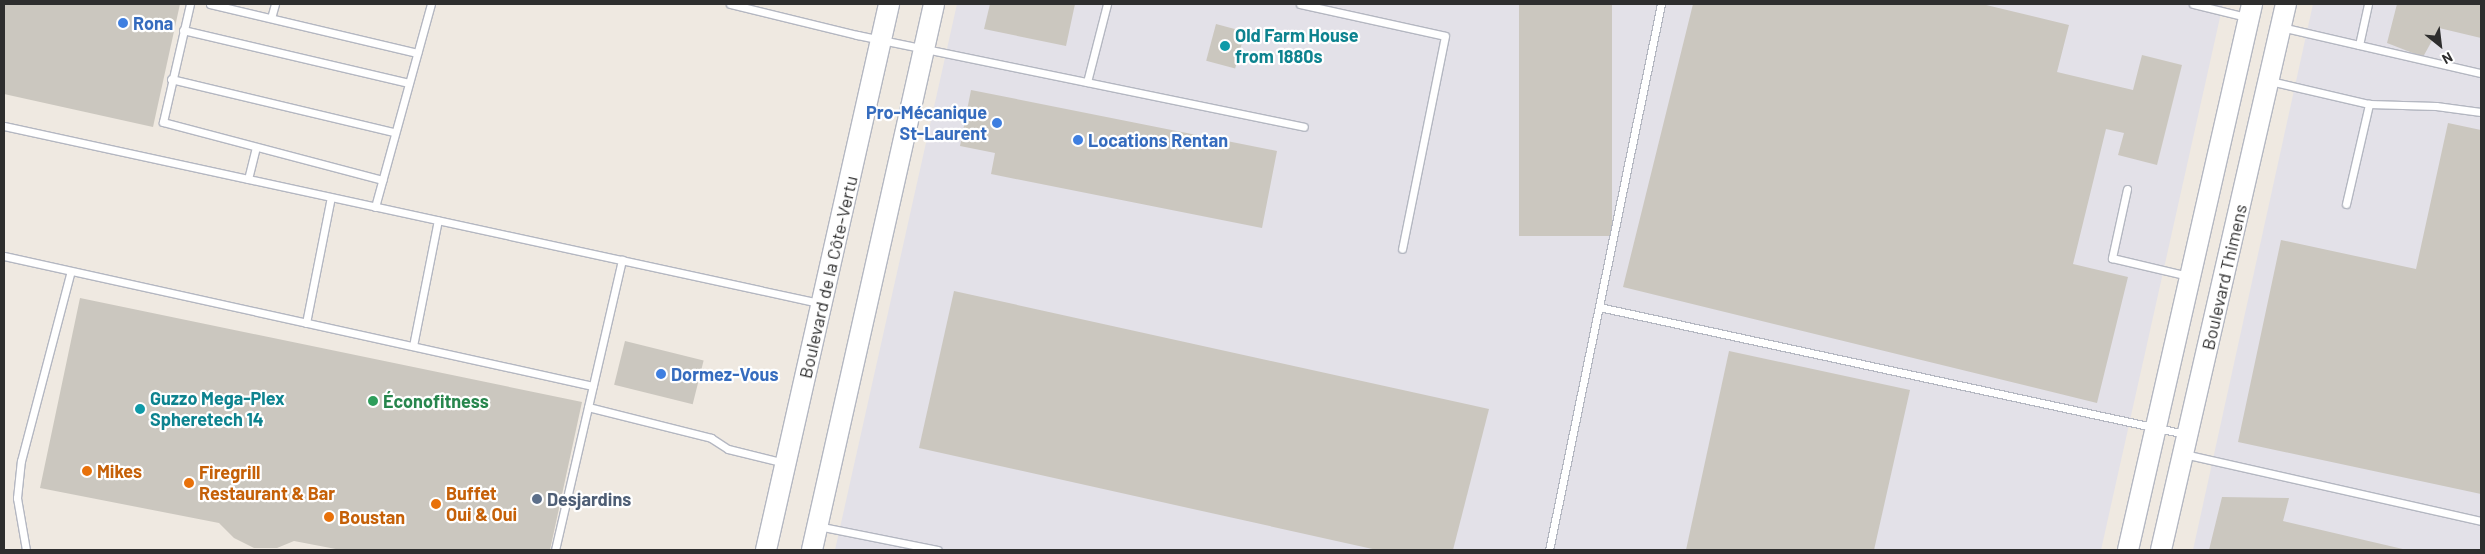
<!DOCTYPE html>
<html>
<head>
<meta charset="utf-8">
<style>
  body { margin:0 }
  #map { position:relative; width:2485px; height:554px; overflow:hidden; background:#efe9e1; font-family:Barlow,sans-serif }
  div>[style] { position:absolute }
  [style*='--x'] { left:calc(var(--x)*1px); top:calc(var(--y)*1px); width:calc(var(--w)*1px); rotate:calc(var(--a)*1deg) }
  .industrial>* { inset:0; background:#e3e1e8 }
  .building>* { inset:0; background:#cbc7bf; transform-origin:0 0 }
  .roads { filter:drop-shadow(1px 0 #b4b7c1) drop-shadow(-1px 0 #b4b7c1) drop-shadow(0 1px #b4b7c1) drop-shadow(0 -1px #b4b7c1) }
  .lane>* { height:7px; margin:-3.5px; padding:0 3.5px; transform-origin:3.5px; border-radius:3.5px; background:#fff }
  .secondary>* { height:20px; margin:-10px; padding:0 10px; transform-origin:10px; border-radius:10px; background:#fff }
  .dots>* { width:14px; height:14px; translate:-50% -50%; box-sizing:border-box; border:2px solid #fff; border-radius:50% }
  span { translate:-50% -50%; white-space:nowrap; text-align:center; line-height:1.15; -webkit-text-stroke:4.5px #fff; paint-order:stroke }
  .shop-label { font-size:18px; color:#366cbe; font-weight:700 }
  .left { translate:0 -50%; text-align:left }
  .right { translate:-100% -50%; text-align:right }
  .culture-label { font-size:18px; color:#0d838f; font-weight:700 }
  .street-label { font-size:18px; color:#2e2e2e }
  .leisure-label { font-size:18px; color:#27864d; font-weight:700 }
  .food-label { font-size:18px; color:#c56008; font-weight:700 }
  .service-label { font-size:18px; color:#4e5e75; font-weight:700 }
  .frame { position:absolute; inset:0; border:5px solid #2e2e2e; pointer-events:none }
  .north { position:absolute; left:2415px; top:20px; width:50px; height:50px; -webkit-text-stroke:4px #fff; paint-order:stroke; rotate:151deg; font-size:14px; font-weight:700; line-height:20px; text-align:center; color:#2e2e2e }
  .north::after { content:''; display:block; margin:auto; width:18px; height:22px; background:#2e2e2e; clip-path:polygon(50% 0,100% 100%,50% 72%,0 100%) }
</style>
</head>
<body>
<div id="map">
  <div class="industrial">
    <i style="clip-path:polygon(957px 4px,2223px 4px,2101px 550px,835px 550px)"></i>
    <i style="clip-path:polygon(2313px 4px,2481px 4px,2481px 550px,2193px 550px)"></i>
  </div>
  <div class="building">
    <i style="clip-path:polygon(4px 4px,180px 4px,153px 127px,4px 94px)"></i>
    <i style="clip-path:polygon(990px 4px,1075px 4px,1066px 46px,984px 29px)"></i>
    <i style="left:1519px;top:4px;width:93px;height:232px"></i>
    <i style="clip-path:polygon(1693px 4px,1982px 4px,2069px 25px,2057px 72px,2133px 90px,2142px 55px,2182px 65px,2157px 165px,2118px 155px,2124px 133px,2106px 129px,2073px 264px,2128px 277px,2097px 403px,1623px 287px)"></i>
    <i style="clip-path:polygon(2397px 4px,2481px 4px,2481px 38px,2439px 28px,2423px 57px,2387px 43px)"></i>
    <i style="left:1216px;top:24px;width:30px;height:38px;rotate:15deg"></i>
    <i style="clip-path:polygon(971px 90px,1277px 151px,1262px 228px,991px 174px,995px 153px,960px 146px)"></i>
    <i style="clip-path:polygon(2448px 123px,2481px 130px,2481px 494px,2238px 442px,2281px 240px,2416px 269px)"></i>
    <i style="clip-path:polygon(954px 291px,1489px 409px,1453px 550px,1377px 550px,919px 448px)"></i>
    <i style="clip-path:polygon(80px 298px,582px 402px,550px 550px,341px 550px,294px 541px,277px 548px,254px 548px,234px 538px,219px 523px,40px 488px)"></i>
    <i style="left:625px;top:341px;width:81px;height:45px;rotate:14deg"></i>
    <i style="clip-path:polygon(1729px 351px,1910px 390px,1874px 550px,1686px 550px)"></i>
    <i style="clip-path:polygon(2222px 497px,2289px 498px,2283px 521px,2407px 550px,2209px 550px)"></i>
  </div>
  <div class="roads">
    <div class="lane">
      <i style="--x:190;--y:4;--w:121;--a:102.9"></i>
      <i style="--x:163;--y:122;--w:227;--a:14.8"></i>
      <i style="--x:210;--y:4;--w:213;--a:13.3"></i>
      <i style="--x:730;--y:4;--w:131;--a:13.7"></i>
      <i style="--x:857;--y:35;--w:456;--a:11.6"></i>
      <i style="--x:1300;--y:4;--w:148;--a:12.4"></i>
      <i style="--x:1445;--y:36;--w:217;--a:101.4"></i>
      <i style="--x:2193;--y:4;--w:55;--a:13.8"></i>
      <i style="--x:271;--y:18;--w:15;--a:-74"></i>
      <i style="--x:2281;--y:27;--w:205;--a:13"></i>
      <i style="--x:183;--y:30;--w:232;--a:13.2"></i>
      <i style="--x:2359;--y:45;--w:42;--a:-77.6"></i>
      <i style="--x:171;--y:79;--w:229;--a:13.4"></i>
      <i style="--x:2270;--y:81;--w:102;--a:13.1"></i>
      <i style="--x:2369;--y:104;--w:67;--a:1.7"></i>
      <i style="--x:2436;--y:106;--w:45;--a:7.6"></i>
      <i style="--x:1087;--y:82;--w:81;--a:-75.6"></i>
      <i style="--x:4;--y:126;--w:834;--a:12.25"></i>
      <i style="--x:248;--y:179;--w:33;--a:-76"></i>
      <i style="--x:2127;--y:189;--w:71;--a:102.3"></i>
      <i style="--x:2112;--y:258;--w:79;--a:13.2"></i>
      <i style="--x:2346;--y:204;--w:103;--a:-77"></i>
      <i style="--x:375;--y:207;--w:211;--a:-74.6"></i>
      <i style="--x:4;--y:256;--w:603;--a:12.45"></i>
      <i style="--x:1599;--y:307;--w:600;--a:12.23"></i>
      <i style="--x:306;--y:323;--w:128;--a:-78.8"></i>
      <i style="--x:413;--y:346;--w:128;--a:-78.8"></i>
      <i style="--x:588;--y:407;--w:127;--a:14.1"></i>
      <i style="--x:711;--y:438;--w:20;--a:33"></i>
      <i style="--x:728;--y:449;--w:59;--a:13.8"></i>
      <i style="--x:2184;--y:454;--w:304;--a:12.7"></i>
      <i style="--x:818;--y:526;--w:122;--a:11.3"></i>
      <i style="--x:26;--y:550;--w:53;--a:-99.8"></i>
      <i style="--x:17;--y:498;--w:37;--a:-84"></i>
      <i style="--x:21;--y:461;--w:196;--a:-75.3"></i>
      <i style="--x:555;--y:550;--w:298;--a:-77"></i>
      <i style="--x:1549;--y:550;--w:557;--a:-78.41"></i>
    </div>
    <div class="secondary">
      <i style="--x:766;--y:550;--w:560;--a:-77.3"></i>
      <i style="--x:812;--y:550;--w:559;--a:-77.4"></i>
      <i style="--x:2128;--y:550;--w:560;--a:-77.2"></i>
      <i style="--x:2161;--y:550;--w:560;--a:-77.11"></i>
    </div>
  </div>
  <div class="dots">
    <i style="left:123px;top:23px;background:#3f7fe0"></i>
    <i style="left:1225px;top:46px;background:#0f9aa8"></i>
    <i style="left:997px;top:123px;background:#3f7fe0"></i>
    <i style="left:1078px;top:140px;background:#3f7fe0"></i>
    <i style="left:661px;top:374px;background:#3f7fe0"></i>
    <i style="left:373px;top:401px;background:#2e9e5b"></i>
    <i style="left:140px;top:409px;background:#0f9aa8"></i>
    <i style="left:87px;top:471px;background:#e8710a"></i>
    <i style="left:189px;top:483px;background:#e8710a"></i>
    <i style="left:537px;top:499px;background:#5c6f8a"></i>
    <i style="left:436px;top:504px;background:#e8710a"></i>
    <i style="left:329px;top:517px;background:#e8710a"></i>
  </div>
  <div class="shop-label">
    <span class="left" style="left:133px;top:23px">Rona</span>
    <span class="right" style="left:987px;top:123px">Pro-Mécanique<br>St-Laurent</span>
    <span class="left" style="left:1088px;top:140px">Locations Rentan</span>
    <span class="left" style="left:671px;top:374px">Dormez-Vous</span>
  </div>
  <div class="culture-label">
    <span class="left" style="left:1235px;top:46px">Old Farm House<br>from 1880s</span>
    <span class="left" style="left:150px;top:409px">Guzzo Mega-Plex<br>Spheretech 14</span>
  </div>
  <div class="street-label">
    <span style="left:828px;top:277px;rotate:-77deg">Boulevard de la Côte-Vertu</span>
    <span style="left:2224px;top:277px;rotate:-77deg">Boulevard Thimens</span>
  </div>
  <div class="leisure-label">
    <span class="left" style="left:383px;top:401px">Éconofitness</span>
  </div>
  <div class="food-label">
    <span class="left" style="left:97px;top:471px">Mikes</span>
    <span class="left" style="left:199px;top:483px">Firegrill<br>Restaurant &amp; Bar</span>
    <span class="left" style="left:446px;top:504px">Buffet<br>Oui &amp; Oui</span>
    <span class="left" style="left:339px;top:517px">Boustan</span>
  </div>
  <div class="service-label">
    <span class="left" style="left:547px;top:499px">Desjardins</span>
  </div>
  <div class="frame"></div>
  <div class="north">N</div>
</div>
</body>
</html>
